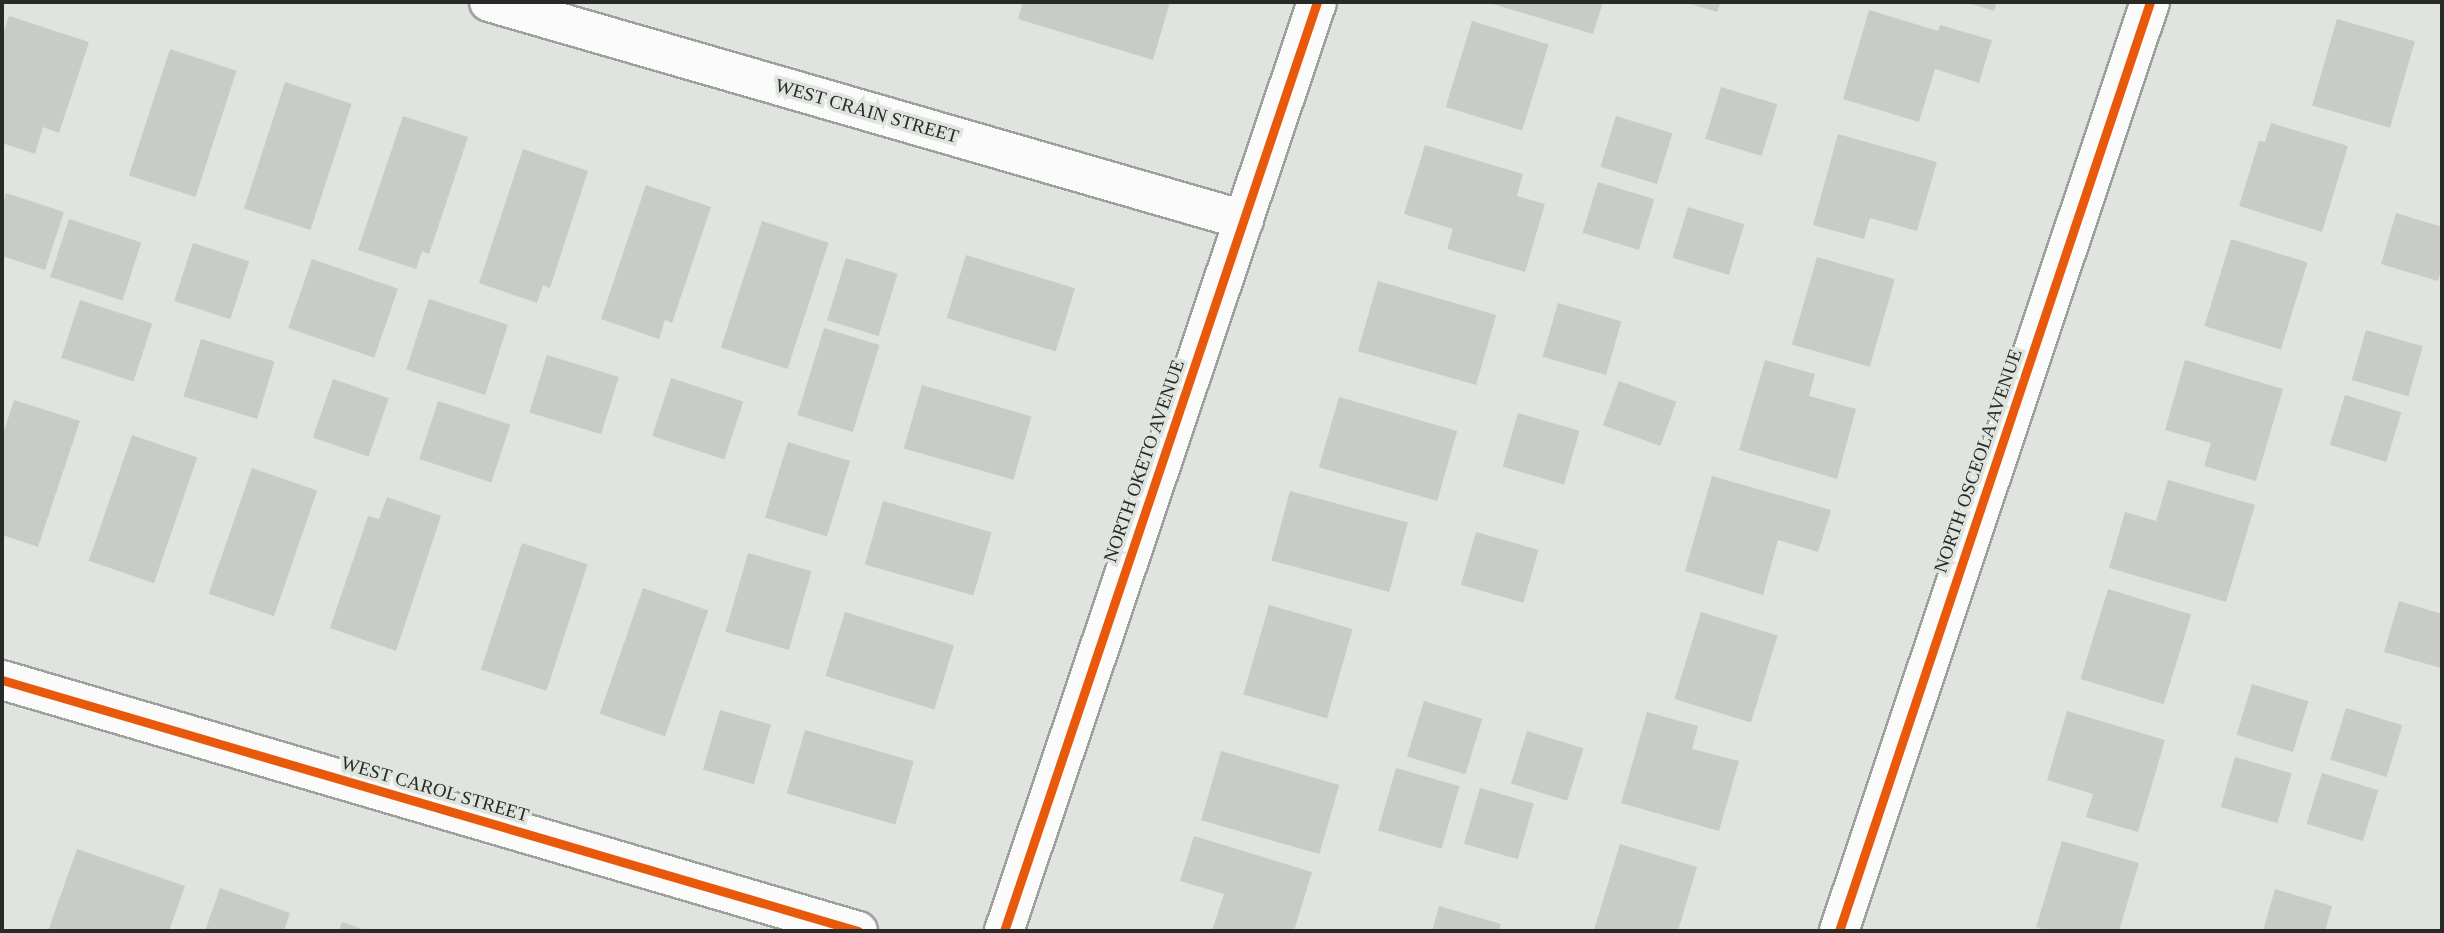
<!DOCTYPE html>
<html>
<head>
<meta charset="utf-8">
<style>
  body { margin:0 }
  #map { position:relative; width:2444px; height:933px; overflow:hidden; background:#e0e4df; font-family:"Times New Roman",serif }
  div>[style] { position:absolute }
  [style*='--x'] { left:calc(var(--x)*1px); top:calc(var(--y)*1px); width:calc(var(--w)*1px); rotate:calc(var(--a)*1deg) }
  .building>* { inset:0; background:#c9cbc7; transform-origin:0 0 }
  .roads { filter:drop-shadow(2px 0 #9da09d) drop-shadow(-2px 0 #9da09d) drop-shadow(0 2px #9da09d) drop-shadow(0 -2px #9da09d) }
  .minor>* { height:38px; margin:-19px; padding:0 19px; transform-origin:19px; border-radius:19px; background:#fafbfa }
  .cycleway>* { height:9px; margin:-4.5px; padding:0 4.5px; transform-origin:4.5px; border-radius:4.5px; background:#e8590c }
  span { translate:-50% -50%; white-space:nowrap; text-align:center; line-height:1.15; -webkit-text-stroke:7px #dfe5de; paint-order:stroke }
  .street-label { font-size:19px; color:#282a28 }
  .frame { position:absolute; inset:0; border:4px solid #282a28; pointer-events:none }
</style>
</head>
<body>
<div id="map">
  <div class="building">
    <i style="clip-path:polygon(1023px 2px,1170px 2px,1153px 60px,1018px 19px)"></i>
    <i style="clip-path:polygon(1486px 2px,1603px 2px,1593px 34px)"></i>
    <i style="clip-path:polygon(1684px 2px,1721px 2px,1717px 12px)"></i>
    <i style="clip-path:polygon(1965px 2px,1997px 2px,1994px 11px)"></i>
    <i style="clip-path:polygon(1869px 10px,1938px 31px,1940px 25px,1992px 40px,1979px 83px,1935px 69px,1919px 122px,1843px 99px)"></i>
    <i style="clip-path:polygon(9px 16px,89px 42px,59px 133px,43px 127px,35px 154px,2px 143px,2px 37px)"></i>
    <i style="left:2337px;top:19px;width:81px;height:90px;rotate:16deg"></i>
    <i style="left:1472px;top:21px;width:80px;height:90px;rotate:17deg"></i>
    <i style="left:170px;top:49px;width:70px;height:133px;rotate:18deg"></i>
    <i style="left:285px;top:82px;width:70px;height:133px;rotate:18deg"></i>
    <i style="left:1721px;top:87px;width:59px;height:54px;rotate:17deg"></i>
    <i style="clip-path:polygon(403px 116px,468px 137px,429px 254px,422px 251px,416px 269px,358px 250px)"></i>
    <i style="left:1616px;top:116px;width:59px;height:53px;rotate:17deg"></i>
    <i style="clip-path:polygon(2271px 123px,2348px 146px,2322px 232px,2239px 206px,2259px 141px,2265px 142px)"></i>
    <i style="clip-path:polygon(1838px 134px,1937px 162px,1917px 231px,1870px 218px,1864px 239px,1813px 225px)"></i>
    <i style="clip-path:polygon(1425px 145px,1523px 174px,1517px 196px,1545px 204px,1525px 272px,1447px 249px,1453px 229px,1404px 214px)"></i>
    <i style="clip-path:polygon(523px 149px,588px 171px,550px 288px,543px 285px,537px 303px,479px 283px)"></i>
    <i style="left:1598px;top:182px;width:59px;height:53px;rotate:17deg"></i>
    <i style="clip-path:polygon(646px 185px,711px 207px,672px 323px,665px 320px,659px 339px,601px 319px)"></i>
    <i style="clip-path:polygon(6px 193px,64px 212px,45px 270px,2px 256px,2px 207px)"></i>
    <i style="left:1688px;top:207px;width:59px;height:53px;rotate:17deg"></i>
    <i style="clip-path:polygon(2396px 213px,2442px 227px,2442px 267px,2438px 281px,2381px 264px)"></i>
    <i style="left:69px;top:219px;width:76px;height:61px;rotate:18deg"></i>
    <i style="left:762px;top:221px;width:70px;height:133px;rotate:18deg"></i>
    <i style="left:2231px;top:239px;width:80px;height:91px;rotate:17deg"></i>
    <i style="left:193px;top:243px;width:59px;height:61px;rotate:18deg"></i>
    <i style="left:966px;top:255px;width:114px;height:66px;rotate:17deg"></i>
    <i style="left:1817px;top:257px;width:81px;height:91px;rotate:16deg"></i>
    <i style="left:846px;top:258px;width:54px;height:65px;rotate:17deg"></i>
    <i style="left:312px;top:259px;width:91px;height:73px;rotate:19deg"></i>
    <i style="left:1378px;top:281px;width:123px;height:73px;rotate:16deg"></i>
    <i style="left:429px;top:299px;width:83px;height:74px;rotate:18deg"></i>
    <i style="left:80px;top:300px;width:76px;height:61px;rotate:18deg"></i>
    <i style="left:1558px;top:303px;width:66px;height:56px;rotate:16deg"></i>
    <i style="left:824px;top:328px;width:58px;height:91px;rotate:17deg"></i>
    <i style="left:2366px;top:330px;width:59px;height:52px;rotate:16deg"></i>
    <i style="left:201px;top:339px;width:77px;height:60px;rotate:17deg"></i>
    <i style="left:547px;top:355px;width:75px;height:60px;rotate:17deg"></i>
    <i style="clip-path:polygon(1765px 360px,1815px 374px,1809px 396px,1856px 409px,1837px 479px,1739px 450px)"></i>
    <i style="clip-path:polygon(2185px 360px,2283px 389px,2256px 481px,2204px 466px,2211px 443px,2165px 430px)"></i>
    <i style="left:671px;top:378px;width:76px;height:61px;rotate:18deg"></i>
    <i style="left:333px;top:379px;width:59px;height:62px;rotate:19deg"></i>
    <i style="left:1619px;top:381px;width:61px;height:47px;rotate:20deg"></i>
    <i style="left:922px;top:385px;width:114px;height:66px;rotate:16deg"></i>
    <i style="left:2345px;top:395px;width:59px;height:52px;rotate:17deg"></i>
    <i style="left:1339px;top:397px;width:123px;height:73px;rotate:16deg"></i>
    <i style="clip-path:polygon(14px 400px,80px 421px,38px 547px,2px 535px,2px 437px)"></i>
    <i style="left:438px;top:401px;width:76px;height:61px;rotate:18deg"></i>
    <i style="left:1518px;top:413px;width:64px;height:56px;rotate:16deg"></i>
    <i style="left:132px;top:435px;width:69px;height:133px;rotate:19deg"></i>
    <i style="left:788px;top:442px;width:65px;height:79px;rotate:17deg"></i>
    <i style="left:252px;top:468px;width:69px;height:133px;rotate:19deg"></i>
    <i style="clip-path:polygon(1712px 476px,1831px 510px,1818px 552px,1778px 540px,1763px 595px,1685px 571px)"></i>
    <i style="clip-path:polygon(2168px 480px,2255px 505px,2226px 602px,2109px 568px,2125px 512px,2156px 521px)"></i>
    <i style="left:1290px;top:491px;width:122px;height:72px;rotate:15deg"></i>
    <i style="clip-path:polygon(387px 497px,441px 516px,396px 651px,330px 628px,368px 516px,379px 519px)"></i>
    <i style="left:883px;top:501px;width:113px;height:66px;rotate:16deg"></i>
    <i style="left:1476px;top:532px;width:65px;height:55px;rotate:16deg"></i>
    <i style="left:522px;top:543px;width:69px;height:133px;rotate:18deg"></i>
    <i style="left:748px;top:553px;width:66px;height:82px;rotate:16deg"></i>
    <i style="left:643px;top:588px;width:69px;height:133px;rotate:19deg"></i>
    <i style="left:2108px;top:589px;width:87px;height:94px;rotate:17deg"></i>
    <i style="clip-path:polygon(2399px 601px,2442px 614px,2441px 668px,2384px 652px)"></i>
    <i style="left:1269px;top:605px;width:87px;height:93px;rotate:16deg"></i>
    <i style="left:845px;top:612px;width:114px;height:67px;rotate:17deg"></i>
    <i style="left:1701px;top:612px;width:80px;height:91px;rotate:17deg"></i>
    <i style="left:2252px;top:684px;width:59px;height:53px;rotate:17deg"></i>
    <i style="left:1424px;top:701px;width:61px;height:58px;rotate:17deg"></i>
    <i style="left:2346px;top:708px;width:59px;height:54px;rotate:17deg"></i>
    <i style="left:720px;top:710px;width:53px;height:62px;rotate:16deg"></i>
    <i style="clip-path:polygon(2067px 711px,2165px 740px,2138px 832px,2086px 817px,2093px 794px,2047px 780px)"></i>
    <i style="clip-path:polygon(1647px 712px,1698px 726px,1692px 749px,1739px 761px,1719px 831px,1621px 803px)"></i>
    <i style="left:805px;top:730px;width:113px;height:66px;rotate:16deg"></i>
    <i style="left:1527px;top:731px;width:59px;height:55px;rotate:17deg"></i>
    <i style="left:1221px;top:751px;width:123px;height:72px;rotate:16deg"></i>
    <i style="left:2235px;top:757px;width:59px;height:52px;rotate:16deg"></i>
    <i style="left:1396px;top:768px;width:66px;height:65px;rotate:16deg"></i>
    <i style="left:2322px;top:773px;width:59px;height:53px;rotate:17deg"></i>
    <i style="left:1480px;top:788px;width:56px;height:58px;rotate:16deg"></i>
    <i style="clip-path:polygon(1194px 836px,1312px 872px,1294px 931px,1212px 931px,1224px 894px,1180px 881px)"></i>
    <i style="clip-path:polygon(2062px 841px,2139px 863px,2119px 931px,2049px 931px,2036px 927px)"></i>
    <i style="clip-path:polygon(1620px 844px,1697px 867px,1678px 931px,1594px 930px)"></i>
    <i style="clip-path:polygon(77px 849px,185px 886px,169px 931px,124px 929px,123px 931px,48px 931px)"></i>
    <i style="clip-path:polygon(220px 888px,290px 913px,284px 931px,205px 931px)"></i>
    <i style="clip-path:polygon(2275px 889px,2332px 906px,2325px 931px,2263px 931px)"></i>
    <i style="clip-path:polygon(1439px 906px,1501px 924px,1499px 931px,1432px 931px)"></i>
    <i style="clip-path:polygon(342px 922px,368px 931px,339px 931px)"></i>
  </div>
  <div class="roads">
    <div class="minor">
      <i style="--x:489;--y:2;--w:786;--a:16.11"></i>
      <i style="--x:2;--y:680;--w:892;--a:16.34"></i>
      <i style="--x:1004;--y:931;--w:980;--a:-71.38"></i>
      <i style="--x:1839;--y:931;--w:980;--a:-71.49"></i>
    </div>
  </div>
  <div class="cycleway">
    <i style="--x:2;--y:680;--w:892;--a:16.34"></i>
    <i style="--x:1004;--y:931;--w:980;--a:-71.38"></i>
    <i style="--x:1839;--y:931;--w:980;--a:-71.49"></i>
  </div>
  <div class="street-label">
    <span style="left:867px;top:111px;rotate:16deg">WEST CRAIN STREET</span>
    <span style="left:1144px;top:461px;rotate:-71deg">NORTH OKETO AVENUE</span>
    <span style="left:1978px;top:461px;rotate:-71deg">NORTH OSCEOLA AVENUE</span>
    <span style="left:435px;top:789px;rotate:16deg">WEST CAROL STREET</span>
  </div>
  <div class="frame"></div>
</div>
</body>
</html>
